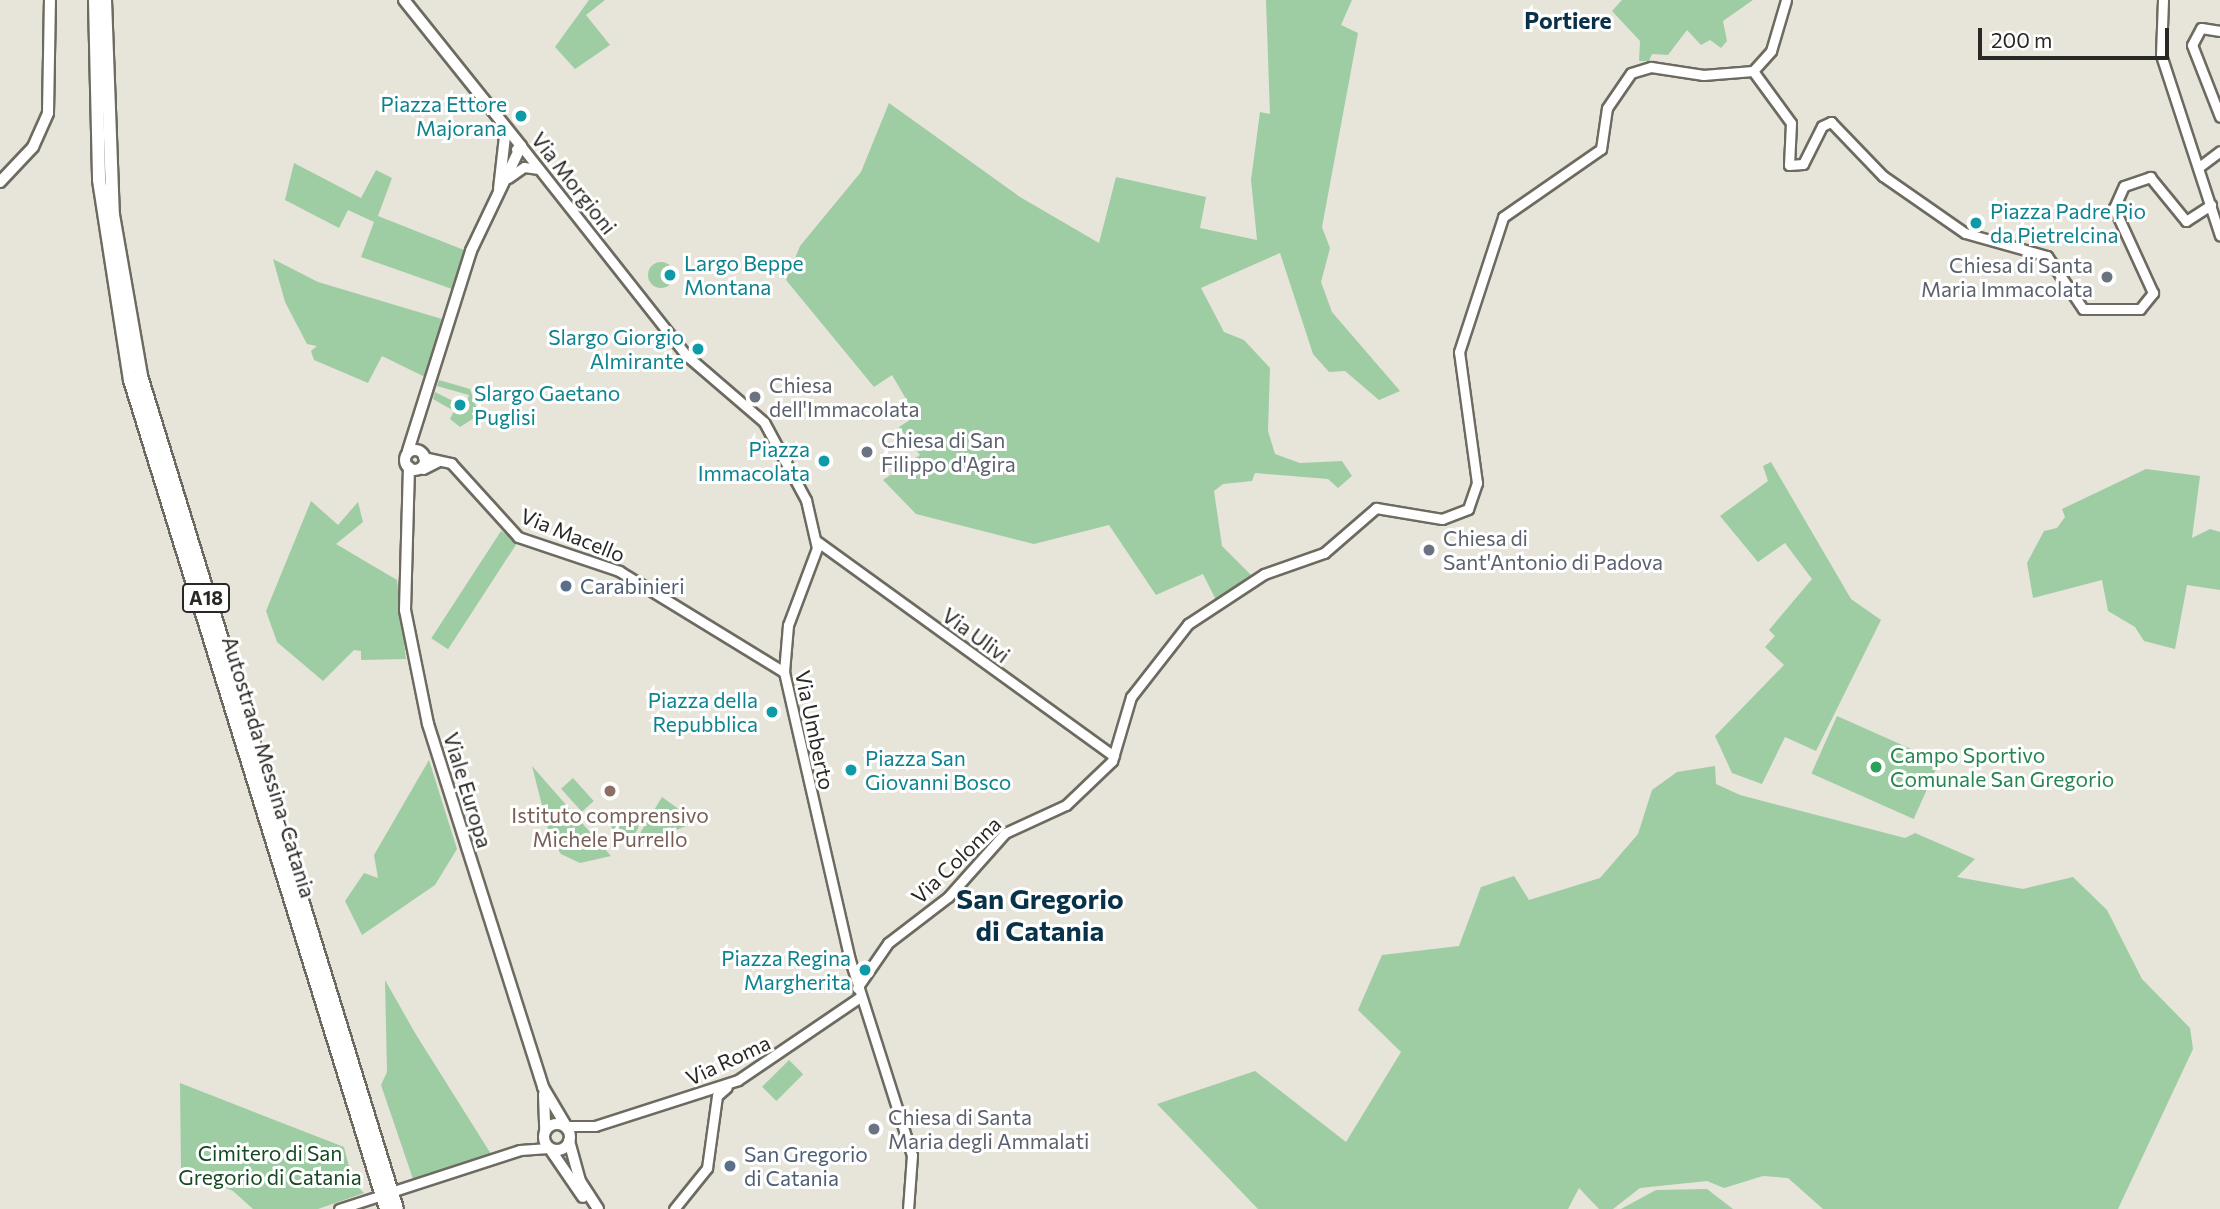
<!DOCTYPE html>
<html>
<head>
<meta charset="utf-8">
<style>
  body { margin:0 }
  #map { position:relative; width:2220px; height:1209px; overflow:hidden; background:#e7e4d9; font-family:Commissioner,sans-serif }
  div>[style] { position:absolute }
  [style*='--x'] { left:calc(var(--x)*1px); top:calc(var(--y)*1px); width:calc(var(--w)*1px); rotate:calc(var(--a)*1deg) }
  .green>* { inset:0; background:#9ecda3; transform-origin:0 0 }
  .round { border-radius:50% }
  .roads { filter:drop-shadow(2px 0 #6d6b61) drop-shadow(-2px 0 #6d6b61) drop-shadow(0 2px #6d6b61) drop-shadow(0 -2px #6d6b61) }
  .tertiary>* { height:9px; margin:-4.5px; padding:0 4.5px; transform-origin:4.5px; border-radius:4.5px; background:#fff }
  .secondary>* { height:10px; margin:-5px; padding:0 5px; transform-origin:5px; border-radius:5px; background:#fff }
  .secondary>.ring { margin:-5px; padding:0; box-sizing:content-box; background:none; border:10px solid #fff; border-radius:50% }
  .motorway>* { height:12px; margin:-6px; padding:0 6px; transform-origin:6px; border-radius:6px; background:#fff }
  .dots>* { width:19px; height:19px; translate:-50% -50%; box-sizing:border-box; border:4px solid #fff; border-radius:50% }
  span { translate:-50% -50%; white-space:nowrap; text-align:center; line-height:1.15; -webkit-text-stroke:6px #fff; paint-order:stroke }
  .shield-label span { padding:2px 5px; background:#fff; border:2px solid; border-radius:5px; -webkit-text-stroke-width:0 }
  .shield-label { font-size:19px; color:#292824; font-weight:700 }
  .culture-label { font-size:21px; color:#0d838f }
  .right { translate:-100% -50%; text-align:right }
  .left { translate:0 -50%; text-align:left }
  .street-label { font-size:21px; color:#292824 }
  .worship-label { font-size:21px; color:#5b616d }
  .service-label { font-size:21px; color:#4e5e75 }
  .leisure-label { font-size:21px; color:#27864d }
  .education-label { font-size:21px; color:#785e54 }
  .park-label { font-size:21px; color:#144a21 }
  .neighbourhood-label { font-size:23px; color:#093249; font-weight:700 }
  .district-label { font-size:28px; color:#093249; font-weight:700 }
  .scale { position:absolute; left:1978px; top:28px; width:191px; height:32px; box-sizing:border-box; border:4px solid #292824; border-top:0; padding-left:9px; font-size:21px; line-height:24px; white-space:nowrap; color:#292824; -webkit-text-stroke:5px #fff; paint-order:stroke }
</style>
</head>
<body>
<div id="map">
  <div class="green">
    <i style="clip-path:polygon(589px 0,605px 0,586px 15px,610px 45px,575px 69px,555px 47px)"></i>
    <i style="clip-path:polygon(1266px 0,1352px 0,1341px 25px,1358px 33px,1322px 227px,1330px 248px,1321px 282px,1332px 312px,1400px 391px,1379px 400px,1345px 371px,1329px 372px,1313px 354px,1280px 253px,1201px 288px,1224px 332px,1244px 340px,1270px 368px,1268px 431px,1275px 454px,1300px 463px,1342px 461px,1352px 476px,1338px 488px,1328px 479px,1255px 473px,1252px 481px,1223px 484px,1214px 491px,1222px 546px,1253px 577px,1216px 600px,1203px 574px,1156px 595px,1109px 525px,1034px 544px,916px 514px,883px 480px,920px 455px,899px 427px,916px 416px,892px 375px,874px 387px,786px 280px,800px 246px,861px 172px,889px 103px,1020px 197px,1099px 243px,1116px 177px,1206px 197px,1200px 228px,1257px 240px,1251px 180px,1260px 112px,1270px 114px)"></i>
    <i style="clip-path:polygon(1622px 0,1753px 0,1723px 21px,1727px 41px,1721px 48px,1710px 40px,1701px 45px,1687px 30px,1668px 55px,1652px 54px,1649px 61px,1639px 61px,1640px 41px,1612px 11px)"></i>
    <i style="clip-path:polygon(294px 163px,361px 198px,376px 170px,392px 178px,378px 216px,464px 250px,452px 289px,361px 257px,374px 222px,348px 210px,339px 228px,285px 200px)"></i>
    <i style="clip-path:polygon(273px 259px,318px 282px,442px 319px,425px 377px,382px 356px,368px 383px,314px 360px,311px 351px,317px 346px,307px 344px,285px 302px)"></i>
    <i class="round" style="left:648px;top:262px;width:26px;height:26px"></i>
    <i style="clip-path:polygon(439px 380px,470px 389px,479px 415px,460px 427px,450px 419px,454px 411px,433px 399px,435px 392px,465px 407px,469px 395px,437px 386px)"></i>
    <i style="clip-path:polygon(1771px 462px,1851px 599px,1881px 620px,1816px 751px,1785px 737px,1762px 784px,1732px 773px,1715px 736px,1784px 665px,1765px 647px,1775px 636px,1769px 630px,1812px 579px,1785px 543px,1758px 562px,1720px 516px,1768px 481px,1763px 466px)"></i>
    <i style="clip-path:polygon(2146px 469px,2200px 476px,2192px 538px,2210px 529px,2220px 532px,2220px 590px,2187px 585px,2175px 649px,2144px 641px,2135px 627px,2108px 611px,2102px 580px,2033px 598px,2027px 563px,2044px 531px,2057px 528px,2065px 517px,2062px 509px)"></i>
    <i style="clip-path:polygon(311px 501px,338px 525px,358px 502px,363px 522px,336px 544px,397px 580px,406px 659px,361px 660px,361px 651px,354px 650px,323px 681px,277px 642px,266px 611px)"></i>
    <i style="left:501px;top:531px;width:20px;height:128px;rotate:33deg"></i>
    <i style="left:1837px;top:716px;width:112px;height:63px;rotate:24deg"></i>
    <i style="clip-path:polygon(429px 760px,457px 849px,435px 885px,362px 935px,345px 901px,364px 873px,378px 878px,374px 855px)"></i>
    <i style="clip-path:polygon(532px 766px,611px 856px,580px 863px,561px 854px,550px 837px)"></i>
    <i style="clip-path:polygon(1715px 766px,1716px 784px,1740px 795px,1905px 838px,1915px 833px,1975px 859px,1957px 877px,2023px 889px,2073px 877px,2107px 910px,2142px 979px,2190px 1028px,2193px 1049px,2118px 1209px,1823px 1209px,1788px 1178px,1763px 1176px,1724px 1188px,1707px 1181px,1640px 1188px,1613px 1209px,1599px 1209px,1579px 1188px,1568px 1209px,1258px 1209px,1157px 1104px,1255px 1071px,1346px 1142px,1401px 1052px,1358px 1010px,1382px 955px,1459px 946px,1481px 887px,1514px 876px,1529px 900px,1600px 878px,1638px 834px,1652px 790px,1677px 772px)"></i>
    <i style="left:573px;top:778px;width:31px;height:16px;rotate:48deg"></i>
    <i style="clip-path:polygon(662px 797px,684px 813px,689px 825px,631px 848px)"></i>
    <i class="round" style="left:611px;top:809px;width:28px;height:28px"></i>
    <i style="clip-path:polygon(385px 980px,415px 1033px,491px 1154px,413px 1179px,381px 1085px,387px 1072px)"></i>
    <i style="left:789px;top:1060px;width:20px;height:38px;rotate:45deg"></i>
    <i style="clip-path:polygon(180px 1083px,344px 1147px,353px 1182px,364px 1193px,318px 1209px,253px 1209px,233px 1191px,181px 1169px)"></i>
    <i style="clip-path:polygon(1707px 1189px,1733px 1209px,1621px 1209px,1656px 1190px)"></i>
  </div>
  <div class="roads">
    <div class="tertiary">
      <i style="--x:2163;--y:0;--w:55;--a:92.1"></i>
      <i style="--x:2161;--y:55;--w:190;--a:71.9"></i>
      <i style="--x:2220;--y:31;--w:19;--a:-171"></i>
      <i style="--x:2201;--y:28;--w:19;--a:118"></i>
      <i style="--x:2192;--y:45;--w:77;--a:68.7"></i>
      <i style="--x:1753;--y:71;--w:64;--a:53.8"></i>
      <i style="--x:1791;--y:123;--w:42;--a:92.7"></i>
      <i style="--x:1789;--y:165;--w:14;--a:-4"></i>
      <i style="--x:1803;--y:164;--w:42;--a:-63.4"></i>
      <i style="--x:1822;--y:126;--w:10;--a:-24"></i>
      <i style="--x:1831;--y:122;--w:75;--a:46.1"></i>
      <i style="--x:1883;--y:176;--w:100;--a:34.8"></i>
      <i style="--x:1965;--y:233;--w:85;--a:15.7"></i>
      <i style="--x:2047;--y:256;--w:64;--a:55.8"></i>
      <i style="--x:2083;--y:309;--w:57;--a:0"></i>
      <i style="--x:2140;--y:309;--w:21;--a:-51"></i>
      <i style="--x:2153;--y:293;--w:94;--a:-114.6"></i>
      <i style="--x:2114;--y:208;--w:24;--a:-66"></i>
      <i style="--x:2124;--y:186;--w:28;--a:-19"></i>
      <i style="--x:2150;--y:177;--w:57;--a:50.7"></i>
      <i style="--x:2186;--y:221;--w:30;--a:-33"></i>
      <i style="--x:1753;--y:71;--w:27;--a:-48"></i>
      <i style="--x:1771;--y:51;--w:53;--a:-73.6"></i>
      <i style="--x:516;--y:149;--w:6;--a:-31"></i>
      <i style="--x:521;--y:146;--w:266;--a:51.7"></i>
      <i style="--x:686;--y:355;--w:103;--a:40.7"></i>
      <i style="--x:764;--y:422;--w:89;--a:61.7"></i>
      <i style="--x:806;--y:500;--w:49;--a:77.1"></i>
      <i style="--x:817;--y:548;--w:82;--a:110.6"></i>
      <i style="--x:788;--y:625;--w:47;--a:94.9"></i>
      <i style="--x:784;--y:672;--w:295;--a:77.1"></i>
      <i style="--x:850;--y:960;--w:205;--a:72.4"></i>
      <i style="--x:912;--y:1155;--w:54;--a:94.2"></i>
      <i style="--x:2199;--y:167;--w:26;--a:-37"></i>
      <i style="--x:508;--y:178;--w:19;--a:-35"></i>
      <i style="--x:524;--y:167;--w:15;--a:8"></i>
      <i style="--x:423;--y:457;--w:29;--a:12"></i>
      <i style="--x:451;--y:463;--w:100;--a:47.8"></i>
      <i style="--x:518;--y:537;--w:107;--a:18.6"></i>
      <i style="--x:619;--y:571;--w:193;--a:31.5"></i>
      <i style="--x:423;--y:469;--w:16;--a:-27"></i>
      <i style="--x:818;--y:542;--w:365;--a:35.9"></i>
      <i style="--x:857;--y:988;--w:55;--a:-55.4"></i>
      <i style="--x:888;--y:943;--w:76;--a:-37.5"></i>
      <i style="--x:948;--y:897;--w:86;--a:-48.3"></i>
      <i style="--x:1005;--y:833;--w:67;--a:-24.7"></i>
      <i style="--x:1066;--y:805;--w:64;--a:-43.7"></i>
      <i style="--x:1112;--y:761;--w:67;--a:-73.5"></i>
      <i style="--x:1131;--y:697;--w:93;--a:-52"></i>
      <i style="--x:1188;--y:624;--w:91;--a:-33.3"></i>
      <i style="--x:1264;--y:574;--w:64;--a:-19.3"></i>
      <i style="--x:1324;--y:553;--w:69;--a:-40.9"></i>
      <i style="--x:1376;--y:508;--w:67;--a:9.5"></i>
      <i style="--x:1442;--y:519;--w:28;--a:-21"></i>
      <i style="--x:1468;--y:509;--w:28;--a:-71"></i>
      <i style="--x:1477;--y:483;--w:132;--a:-97.8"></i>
      <i style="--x:1459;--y:352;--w:142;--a:-71.9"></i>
      <i style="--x:1503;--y:217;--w:119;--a:-34.8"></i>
      <i style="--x:1601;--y:149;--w:41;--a:-81.7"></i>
      <i style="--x:1607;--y:108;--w:42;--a:-55.6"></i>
      <i style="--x:1631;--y:73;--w:21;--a:-17"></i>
      <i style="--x:1651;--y:67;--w:53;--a:8.7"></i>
      <i style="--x:1703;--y:75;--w:50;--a:-4.6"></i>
      <i style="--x:567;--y:1126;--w:28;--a:0"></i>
      <i style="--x:595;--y:1126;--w:150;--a:-17.8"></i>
      <i style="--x:738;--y:1080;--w:148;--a:-34.2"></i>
      <i style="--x:397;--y:1190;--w:129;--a:-18"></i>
      <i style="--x:520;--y:1150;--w:28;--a:-4"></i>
      <i style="--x:339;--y:1209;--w:38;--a:-18"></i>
      <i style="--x:674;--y:1209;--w:53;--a:-51.2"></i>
      <i style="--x:707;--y:1168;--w:73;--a:-82.1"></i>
      <i style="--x:717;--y:1096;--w:13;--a:-42"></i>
    </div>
    <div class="secondary">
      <i style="--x:404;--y:0;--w:187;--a:51.3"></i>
      <i style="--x:521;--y:146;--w:116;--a:115.5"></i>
      <i style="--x:471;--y:251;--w:210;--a:107.5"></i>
      <i style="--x:0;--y:182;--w:48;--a:-46.7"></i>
      <i style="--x:33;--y:147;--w:37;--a:-66"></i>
      <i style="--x:48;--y:113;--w:113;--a:-89"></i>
      <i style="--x:499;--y:189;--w:61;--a:-83.5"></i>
      <i class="ring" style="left:405px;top:450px;width:10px;height:10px"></i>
      <i style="--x:409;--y:467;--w:143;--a:91.6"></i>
      <i style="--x:405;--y:610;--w:116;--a:78.6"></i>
      <i style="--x:428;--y:724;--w:381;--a:72.4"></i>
      <i style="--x:543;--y:1087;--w:43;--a:59.3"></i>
      <i style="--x:544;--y:1094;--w:37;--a:88"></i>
      <i class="ring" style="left:544px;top:1124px;width:16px;height:16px"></i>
      <i style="--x:569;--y:1141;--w:41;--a:74.6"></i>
      <i style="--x:580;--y:1181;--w:33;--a:57"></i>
      <i style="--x:550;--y:1149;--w:58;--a:55.5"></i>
    </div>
    <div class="motorway">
      <i style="--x:95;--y:0;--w:180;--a:88.7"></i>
      <i style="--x:99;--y:180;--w:202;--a:81.2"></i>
      <i style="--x:130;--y:380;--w:868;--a:72.84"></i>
      <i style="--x:105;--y:0;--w:215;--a:87.9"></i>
      <i style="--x:113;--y:215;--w:163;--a:80.1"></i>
      <i style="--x:141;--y:376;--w:871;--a:72.92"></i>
    </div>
  </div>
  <div class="dots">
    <i style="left:521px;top:116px;background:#0f9aa8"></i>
    <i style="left:1976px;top:223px;background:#0f9aa8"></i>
    <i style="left:670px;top:275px;background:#0f9aa8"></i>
    <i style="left:2107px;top:277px;background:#6b7280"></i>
    <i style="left:698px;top:349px;background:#0f9aa8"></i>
    <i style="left:755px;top:397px;background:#6b7280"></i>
    <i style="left:460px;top:405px;background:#0f9aa8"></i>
    <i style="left:867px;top:452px;background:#6b7280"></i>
    <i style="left:824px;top:461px;background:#0f9aa8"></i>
    <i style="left:1429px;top:550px;background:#6b7280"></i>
    <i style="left:566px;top:586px;background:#5c6f8a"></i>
    <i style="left:772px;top:712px;background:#0f9aa8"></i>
    <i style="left:1876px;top:767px;background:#2e9e5b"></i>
    <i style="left:851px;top:770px;background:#0f9aa8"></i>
    <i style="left:610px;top:791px;background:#8d6e63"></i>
    <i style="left:865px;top:970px;background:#0f9aa8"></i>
    <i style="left:874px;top:1129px;background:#6b7280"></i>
    <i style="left:730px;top:1166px;background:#5c6f8a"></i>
  </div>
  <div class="shield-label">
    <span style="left:206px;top:598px">A18</span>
  </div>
  <div class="culture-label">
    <span class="right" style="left:507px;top:116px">Piazza Ettore<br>Majorana</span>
    <span class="left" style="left:1990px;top:223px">Piazza Padre Pio<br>da Pietrelcina</span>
    <span class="left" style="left:684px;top:275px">Largo Beppe<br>Montana</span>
    <span class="right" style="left:684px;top:349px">Slargo Giorgio<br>Almirante</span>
    <span class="left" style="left:474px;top:405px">Slargo Gaetano<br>Puglisi</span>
    <span class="right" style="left:810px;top:461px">Piazza<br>Immacolata</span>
    <span class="right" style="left:758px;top:712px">Piazza della<br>Repubblica</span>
    <span class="left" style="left:865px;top:770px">Piazza San<br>Giovanni Bosco</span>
    <span class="right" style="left:851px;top:970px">Piazza Regina<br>Margherita</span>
  </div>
  <div class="street-label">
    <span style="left:574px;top:183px;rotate:52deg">Via Morgioni</span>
    <span style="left:573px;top:535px;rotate:22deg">Via Macello</span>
    <span style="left:976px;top:635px;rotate:36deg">Via Ulivi</span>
    <span style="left:815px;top:730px;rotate:78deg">Via Umberto</span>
    <span style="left:269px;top:767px;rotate:73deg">Autostrada Messina-Catania</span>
    <span style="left:468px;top:790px;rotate:73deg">Viale Europa</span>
    <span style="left:956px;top:860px;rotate:-44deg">Via Colonna</span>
    <span style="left:728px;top:1060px;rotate:-25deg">Via Roma</span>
  </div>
  <div class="worship-label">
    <span class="right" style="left:2093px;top:277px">Chiesa di Santa<br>Maria Immacolata</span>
    <span class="left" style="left:769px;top:397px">Chiesa<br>dell'Immacolata</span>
    <span class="left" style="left:881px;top:452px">Chiesa di San<br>Filippo d'Agira</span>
    <span class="left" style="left:1443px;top:550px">Chiesa di<br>Sant'Antonio di Padova</span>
    <span class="left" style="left:888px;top:1129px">Chiesa di Santa<br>Maria degli Ammalati</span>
  </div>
  <div class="service-label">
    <span class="left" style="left:580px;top:586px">Carabinieri</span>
    <span class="left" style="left:744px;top:1166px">San Gregorio<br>di Catania</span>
  </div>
  <div class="leisure-label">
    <span class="left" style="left:1890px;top:767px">Campo Sportivo<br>Comunale San Gregorio</span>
  </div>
  <div class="education-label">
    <span style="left:610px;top:827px">Istituto comprensivo<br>Michele Purrello</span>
  </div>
  <div class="park-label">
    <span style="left:270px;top:1165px">Cimitero di San<br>Gregorio di Catania</span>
  </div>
  <div class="neighbourhood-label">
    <span style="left:1568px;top:20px">Portiere</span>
  </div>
  <div class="district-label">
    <span style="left:1040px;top:914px">San Gregorio<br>di Catania</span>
  </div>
  <div class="scale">200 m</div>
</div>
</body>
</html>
